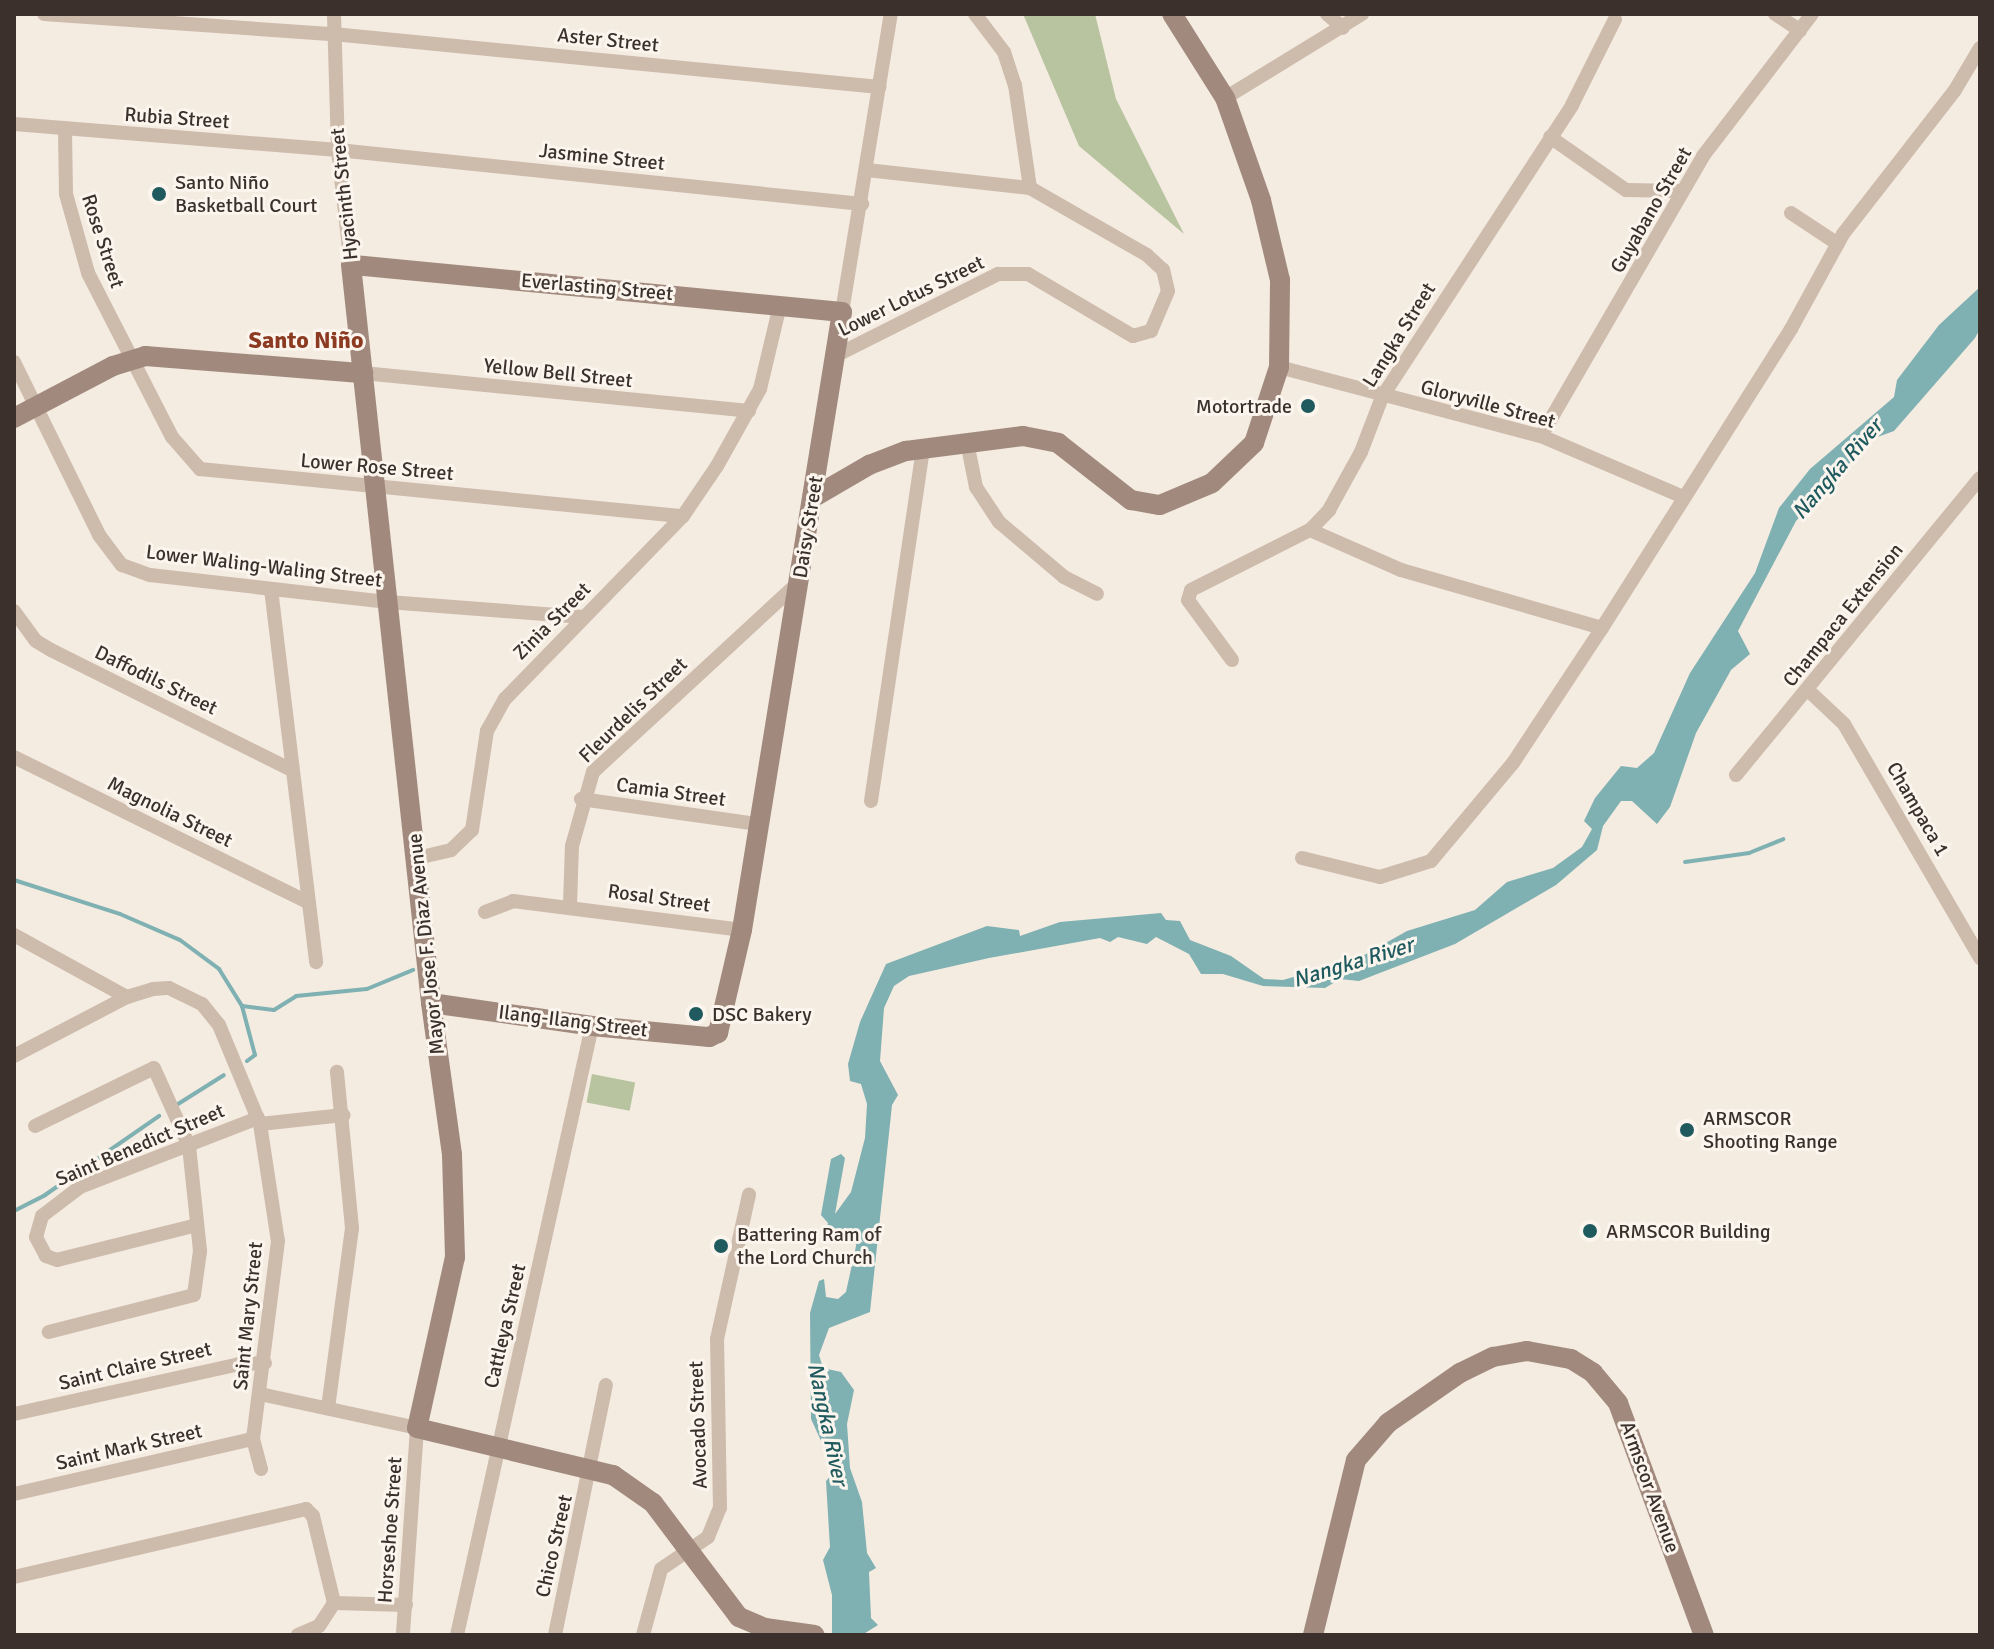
<!DOCTYPE html>
<html>
<head>
<meta charset="utf-8">
<style>
  body { margin:0 }
  #map { position:relative; width:1994px; height:1649px; overflow:hidden; background:#f4ebe1; font-family:Signika,sans-serif }
  div>[style] { position:absolute }
  [style*='--x'] { left:calc(var(--x)*1px); top:calc(var(--y)*1px); width:calc(var(--w)*1px); rotate:calc(var(--a)*1deg) }
  .green>* { inset:0; background:#b8c4a0; transform-origin:0 0 }
  .water>* { inset:0; background:#7fb0b2 }
  .stream>* { height:4px; margin:-2px; padding:0 2px; transform-origin:2px; border-radius:2px; background:#7fb0b2 }
  .street>* { height:14px; margin:-7px; padding:0 7px; transform-origin:7px; border-radius:7px; background:#cdbbac }
  .secondary>* { height:20px; margin:-10px; padding:0 10px; transform-origin:10px; border-radius:10px; background:#a18a7d }
  .dots>* { width:22px; height:22px; translate:-50% -50%; box-sizing:border-box; border:4px solid #fbf5ee; border-radius:50% }
  span { translate:-50% -50%; white-space:nowrap; text-align:center; line-height:1.15; -webkit-text-stroke:6px #fbf5ee; paint-order:stroke }
  .street-label { font-size:20px; color:#3b302b }
  .poi-label { font-size:20px; color:#3b302b }
  .left { translate:0 -50%; text-align:left }
  .right { translate:-100% -50%; text-align:right }
  .water-label { font-size:22px; color:#1f5a5e; font-style:italic }
  .quarter-label { font-size:24px; color:#8c3b22; font-weight:700 }
  .frame { position:absolute; inset:0; border:16px solid #3b302b; pointer-events:none }
</style>
</head>
<body>
<div id="map">
  <div class="green">
    <i style="clip-path:polygon(1023px 14px,1095px 14px,1116px 99px,1184px 234px,1079px 146px)"></i>
    <i style="left:592px;top:1074px;width:44px;height:29px;rotate:11deg"></i>
  </div>
  <div class="water">
    <i style="clip-path:polygon(1980px 287px,1980px 329px,1975px 338px,1894px 431px,1872px 439px,1796px 521px,1738px 631px,1750px 654px,1731px 670px,1696px 733px,1670px 807px,1657px 824px,1632px 801px,1621px 801px,1603px 826px,1597px 850px,1556px 885px,1455px 944px,1359px 981px,1340px 979px,1325px 988px,1263px 986px,1223px 974px,1201px 974px,1189px 954px,1156px 937px,1147px 944px,1118px 937px,1110px 942px,1100px 938px,989px 958px,909px 976px,894px 986px,884px 1008px,880px 1061px,898px 1095px,892px 1105px,870px 1312px,829px 1328px,819px 1355px,823px 1368px,841px 1372px,854px 1390px,847px 1424px,850px 1468px,862px 1502px,867px 1553px,876px 1568px,869px 1572px,871px 1618px,878px 1625px,862px 1635px,832px 1635px,832px 1595px,823px 1560px,830px 1547px,826px 1481px,835px 1471px,811px 1419px,810px 1313px,819px 1281px,824px 1279px,826px 1297px,838px 1299px,846px 1292px,856px 1246px,855px 1234px,849px 1232px,823px 1241px,828px 1223px,821px 1215px,831px 1159px,841px 1154px,845px 1158px,835px 1214px,851px 1192px,865px 1138px,867px 1104px,861px 1084px,850px 1081px,848px 1064px,860px 1022px,886px 964px,987px 926px,1019px 930px,1020px 936px,1060px 922px,1161px 913px,1166px 920px,1180px 921px,1190px 940px,1231px 956px,1264px 979px,1283px 980px,1359px 958px,1407px 931px,1475px 910px,1507px 882px,1553px 868px,1582px 847px,1592px 829px,1584px 821px,1595px 798px,1621px 766px,1637px 768px,1654px 753px,1690px 673px,1755px 573px,1779px 508px,1810px 469px,1894px 397px,1897px 380px,1939px 325px)"></i>
  </div>
  <div class="stream">
    <i style="--x:1685;--y:862;--w:65;--a:-8"></i>
    <i style="--x:1749;--y:853;--w:37;--a:-22"></i>
    <i style="--x:14;--y:880;--w:111;--a:17.8"></i>
    <i style="--x:120;--y:914;--w:65;--a:23.4"></i>
    <i style="--x:180;--y:940;--w:49;--a:36.6"></i>
    <i style="--x:219;--y:969;--w:44;--a:58.1"></i>
    <i style="--x:247;--y:1061;--w:10;--a:-37"></i>
    <i style="--x:255;--y:1055;--w:51;--a:-104.9"></i>
    <i style="--x:242;--y:1006;--w:32;--a:7"></i>
    <i style="--x:274;--y:1010;--w:26;--a:-32"></i>
    <i style="--x:296;--y:996;--w:71;--a:-5.6"></i>
    <i style="--x:367;--y:989;--w:50;--a:-22.4"></i>
    <i style="--x:178;--y:1104;--w:54;--a:-32.2"></i>
    <i style="--x:14;--y:1211;--w:35;--a:-27"></i>
    <i style="--x:45;--y:1195;--w:139;--a:-34.7"></i>
  </div>
  <div class="street">
    <i style="--x:44;--y:14;--w:290;--a:4"></i>
    <i style="--x:333;--y:34;--w:549;--a:5.54"></i>
    <i style="--x:334;--y:14;--w:136;--a:88.3"></i>
    <i style="--x:338;--y:150;--w:116;--a:83.6"></i>
    <i style="--x:975;--y:14;--w:48;--a:52.7"></i>
    <i style="--x:1004;--y:52;--w:35;--a:72"></i>
    <i style="--x:1015;--y:85;--w:104;--a:81.7"></i>
    <i style="--x:1327;--y:14;--w:21;--a:41"></i>
    <i style="--x:1775;--y:14;--w:30;--a:33"></i>
    <i style="--x:1225;--y:98;--w:161;--a:-31.5"></i>
    <i style="--x:14;--y:124;--w:325;--a:4.6"></i>
    <i style="--x:338;--y:150;--w:527;--a:5.88"></i>
    <i style="--x:65;--y:130;--w:64;--a:89.1"></i>
    <i style="--x:66;--y:194;--w:82;--a:74.4"></i>
    <i style="--x:88;--y:273;--w:184;--a:62.9"></i>
    <i style="--x:172;--y:437;--w:43;--a:48.8"></i>
    <i style="--x:200;--y:469;--w:485;--a:5.6"></i>
    <i style="--x:1550;--y:137;--w:93;--a:34.9"></i>
    <i style="--x:1626;--y:190;--w:56;--a:1"></i>
    <i style="--x:1791;--y:213;--w:56;--a:33.4"></i>
    <i style="--x:842;--y:312;--w:302;--a:-80.7"></i>
    <i style="--x:833;--y:357;--w:185;--a:-26.7"></i>
    <i style="--x:998;--y:274;--w:30;--a:0"></i>
    <i style="--x:1028;--y:274;--w:122;--a:30.6"></i>
    <i style="--x:1133;--y:336;--w:19;--a:-16"></i>
    <i style="--x:1151;--y:331;--w:43;--a:-67"></i>
    <i style="--x:1168;--y:291;--w:22;--a:-103"></i>
    <i style="--x:1163;--y:270;--w:22;--a:-137"></i>
    <i style="--x:1147;--y:255;--w:135;--a:-150.2"></i>
    <i style="--x:1030;--y:188;--w:164;--a:-173.7"></i>
    <i style="--x:14;--y:362;--w:193;--a:63.8"></i>
    <i style="--x:99;--y:535;--w:38;--a:53"></i>
    <i style="--x:122;--y:565;--w:30;--a:20"></i>
    <i style="--x:150;--y:575;--w:240;--a:6.5"></i>
    <i style="--x:388;--y:602;--w:196;--a:4.4"></i>
    <i style="--x:1279;--y:367;--w:271;--a:14.8"></i>
    <i style="--x:1541;--y:436;--w:152;--a:23.2"></i>
    <i style="--x:363;--y:373;--w:388;--a:5.6"></i>
    <i style="--x:1541;--y:436;--w:323;--a:-59.9"></i>
    <i style="--x:1703;--y:156;--w:179;--a:-52.5"></i>
    <i style="--x:967;--y:442;--w:46;--a:78.7"></i>
    <i style="--x:976;--y:487;--w:42;--a:56.7"></i>
    <i style="--x:999;--y:522;--w:85;--a:40.2"></i>
    <i style="--x:1064;--y:577;--w:37;--a:27"></i>
    <i style="--x:271;--y:589;--w:376;--a:83.1"></i>
    <i style="--x:14;--y:611;--w:37;--a:54"></i>
    <i style="--x:36;--y:641;--w:17;--a:31"></i>
    <i style="--x:51;--y:650;--w:269;--a:26.5"></i>
    <i style="--x:1602;--y:628;--w:354;--a:-57.7"></i>
    <i style="--x:1791;--y:329;--w:108;--a:-61.3"></i>
    <i style="--x:1843;--y:234;--w:182;--a:-52.1"></i>
    <i style="--x:1955;--y:90;--w:49;--a:-59.2"></i>
    <i style="--x:1232;--y:660;--w:74;--a:-126.3"></i>
    <i style="--x:1188;--y:600;--w:10;--a:-73"></i>
    <i style="--x:1191;--y:590;--w:133;--a:-26.8"></i>
    <i style="--x:1310;--y:530;--w:28;--a:-46"></i>
    <i style="--x:1329;--y:510;--w:66;--a:-61.1"></i>
    <i style="--x:1361;--y:452;--w:59;--a:-69.1"></i>
    <i style="--x:1382;--y:397;--w:348;--a:-56.9"></i>
    <i style="--x:1572;--y:105;--w:96;--a:-63.4"></i>
    <i style="--x:1809;--y:691;--w:48;--a:43.3"></i>
    <i style="--x:1844;--y:724;--w:271;--a:59.8"></i>
    <i style="--x:14;--y:757;--w:328;--a:26.3"></i>
    <i style="--x:1736;--y:775;--w:384;--a:-50.6"></i>
    <i style="--x:581;--y:799;--w:177;--a:8.1"></i>
    <i style="--x:871;--y:801;--w:357;--a:-81.6"></i>
    <i style="--x:417;--y:858;--w:35;--a:-13"></i>
    <i style="--x:451;--y:850;--w:29;--a:-44"></i>
    <i style="--x:472;--y:830;--w:100;--a:-81.4"></i>
    <i style="--x:487;--y:731;--w:37;--a:-61"></i>
    <i style="--x:505;--y:699;--w:255;--a:-45.8"></i>
    <i style="--x:683;--y:516;--w:60;--a:-55.8"></i>
    <i style="--x:717;--y:466;--w:88;--a:-60.8"></i>
    <i style="--x:760;--y:389;--w:86;--a:-76.6"></i>
    <i style="--x:1302;--y:858;--w:80;--a:13.7"></i>
    <i style="--x:1380;--y:877;--w:53;--a:-17.4"></i>
    <i style="--x:1431;--y:861;--w:128;--a:-50.1"></i>
    <i style="--x:1513;--y:763;--w:162;--a:-56.6"></i>
    <i style="--x:1602;--y:628;--w:209;--a:-163.9"></i>
    <i style="--x:1401;--y:570;--w:99;--a:-156.3"></i>
    <i style="--x:570;--y:905;--w:59;--a:-88.1"></i>
    <i style="--x:572;--y:846;--w:77;--a:-74.2"></i>
    <i style="--x:593;--y:772;--w:280;--a:-42.7"></i>
    <i style="--x:485;--y:912;--w:30;--a:-21"></i>
    <i style="--x:513;--y:901;--w:231;--a:7.2"></i>
    <i style="--x:14;--y:935;--w:129;--a:28.8"></i>
    <i style="--x:14;--y:1056;--w:127;--a:-27.6"></i>
    <i style="--x:127;--y:997;--w:27;--a:-17"></i>
    <i style="--x:153;--y:989;--w:16;--a:-4"></i>
    <i style="--x:169;--y:988;--w:37;--a:26"></i>
    <i style="--x:202;--y:1004;--w:27;--a:51"></i>
    <i style="--x:219;--y:1025;--w:107;--a:67.5"></i>
    <i style="--x:260;--y:1124;--w:118;--a:81.3"></i>
    <i style="--x:278;--y:1241;--w:200;--a:97.2"></i>
    <i style="--x:253;--y:1439;--w:31;--a:75"></i>
    <i style="--x:260;--y:1124;--w:84;--a:-6.1"></i>
    <i style="--x:35;--y:1126;--w:132;--a:-26"></i>
    <i style="--x:154;--y:1068;--w:85;--a:65.8"></i>
    <i style="--x:189;--y:1146;--w:106;--a:84"></i>
    <i style="--x:200;--y:1251;--w:44;--a:97.8"></i>
    <i style="--x:194;--y:1295;--w:150;--a:165.7"></i>
    <i style="--x:197;--y:1225;--w:144;--a:166"></i>
    <i style="--x:57;--y:1260;--w:12;--a:-160"></i>
    <i style="--x:46;--y:1256;--w:21;--a:-118"></i>
    <i style="--x:36;--y:1237;--w:22;--a:-74"></i>
    <i style="--x:42;--y:1216;--w:48;--a:-37.3"></i>
    <i style="--x:80;--y:1187;--w:191;--a:-21.2"></i>
    <i style="--x:260;--y:1394;--w:161;--a:12.2"></i>
    <i style="--x:417;--y:1428;--w:207;--a:93.9"></i>
    <i style="--x:328;--y:1408;--w:182;--a:-82.4"></i>
    <i style="--x:352;--y:1228;--w:157;--a:-95.5"></i>
    <i style="--x:14;--y:1414;--w:230;--a:-12.5"></i>
    <i style="--x:239;--y:1364;--w:26;--a:-2"></i>
    <i style="--x:14;--y:1494;--w:245;--a:-13"></i>
    <i style="--x:14;--y:1577;--w:300;--a:-13.1"></i>
    <i style="--x:306;--y:1509;--w:10;--a:45"></i>
    <i style="--x:313;--y:1516;--w:89;--a:76.4"></i>
    <i style="--x:334;--y:1603;--w:27;--a:123"></i>
    <i style="--x:319;--y:1626;--w:23;--a:157"></i>
    <i style="--x:334;--y:1603;--w:72;--a:1.6"></i>
    <i style="--x:457;--y:1635;--w:624;--a:-77.5"></i>
    <i style="--x:555;--y:1635;--w:255;--a:-78.5"></i>
    <i style="--x:643;--y:1635;--w:68;--a:-74.7"></i>
    <i style="--x:661;--y:1569;--w:57;--a:-34.2"></i>
    <i style="--x:708;--y:1537;--w:31;--a:-68"></i>
    <i style="--x:720;--y:1508;--w:169;--a:-91"></i>
    <i style="--x:717;--y:1339;--w:148;--a:-77.5"></i>
  </div>
  <div class="secondary">
    <i style="--x:14;--y:418;--w:112;--a:-27.7"></i>
    <i style="--x:113;--y:366;--w:34;--a:-17"></i>
    <i style="--x:145;--y:356;--w:219;--a:4.5"></i>
    <i style="--x:814;--y:497;--w:64;--a:-30.2"></i>
    <i style="--x:869;--y:465;--w:40;--a:-21"></i>
    <i style="--x:906;--y:451;--w:118;--a:-7.3"></i>
    <i style="--x:1023;--y:436;--w:36;--a:11"></i>
    <i style="--x:1058;--y:443;--w:93;--a:38"></i>
    <i style="--x:1131;--y:500;--w:29;--a:10"></i>
    <i style="--x:1160;--y:505;--w:56;--a:-22.9"></i>
    <i style="--x:1212;--y:483;--w:58;--a:-43.6"></i>
    <i style="--x:1254;--y:443;--w:80;--a:-71.8"></i>
    <i style="--x:1279;--y:367;--w:87;--a:-89.3"></i>
    <i style="--x:1280;--y:280;--w:82;--a:-103.4"></i>
    <i style="--x:1261;--y:200;--w:108;--a:-109.4"></i>
    <i style="--x:1225;--y:98;--w:99;--a:-122.2"></i>
    <i style="--x:431;--y:1003;--w:163;--a:8.1"></i>
    <i style="--x:592;--y:1026;--w:118;--a:5.4"></i>
    <i style="--x:709;--y:1037;--w:10;--a:-24"></i>
    <i style="--x:718;--y:1033;--w:106;--a:-76.9"></i>
    <i style="--x:742;--y:930;--w:626;--a:-80.81"></i>
    <i style="--x:842;--y:312;--w:493;--a:-174.5"></i>
    <i style="--x:351;--y:265;--w:742;--a:83.81"></i>
    <i style="--x:431;--y:1003;--w:153;--a:82.1"></i>
    <i style="--x:452;--y:1155;--w:102;--a:88.3"></i>
    <i style="--x:455;--y:1257;--w:175;--a:102.5"></i>
    <i style="--x:417;--y:1428;--w:202;--a:13.5"></i>
    <i style="--x:613;--y:1475;--w:49;--a:35"></i>
    <i style="--x:653;--y:1503;--w:143;--a:53"></i>
    <i style="--x:739;--y:1617;--w:28;--a:23"></i>
    <i style="--x:765;--y:1628;--w:50;--a:8"></i>
    <i style="--x:1313;--y:1635;--w:180;--a:-76.2"></i>
    <i style="--x:1356;--y:1460;--w:49;--a:-49.1"></i>
    <i style="--x:1388;--y:1423;--w:88;--a:-34.8"></i>
    <i style="--x:1460;--y:1373;--w:37;--a:-26"></i>
    <i style="--x:1493;--y:1357;--w:35;--a:-10"></i>
    <i style="--x:1527;--y:1351;--w:45;--a:10.3"></i>
    <i style="--x:1571;--y:1359;--w:26;--a:32"></i>
    <i style="--x:1593;--y:1373;--w:39;--a:50"></i>
    <i style="--x:1618;--y:1403;--w:247;--a:69.7"></i>
  </div>
  <div class="dots">
    <i style="left:159px;top:194px;background:#1f5a5e"></i>
    <i style="left:1308px;top:406px;background:#1f5a5e"></i>
    <i style="left:696px;top:1014px;background:#1f5a5e"></i>
    <i style="left:1687px;top:1130px;background:#1f5a5e"></i>
    <i style="left:1590px;top:1231px;background:#1f5a5e"></i>
    <i style="left:721px;top:1246px;background:#1f5a5e"></i>
  </div>
  <div class="street-label">
    <span style="left:608px;top:40px;rotate:6deg">Aster Street</span>
    <span style="left:177px;top:118px;rotate:4deg">Rubia Street</span>
    <span style="left:602px;top:157px;rotate:6deg">Jasmine Street</span>
    <span style="left:344px;top:194px;rotate:-96deg">Hyacinth Street</span>
    <span style="left:1651px;top:210px;rotate:-60deg">Guyabano Street</span>
    <span style="left:103px;top:241px;rotate:72deg">Rose Street</span>
    <span style="left:597px;top:287px;rotate:5deg">Everlasting Street</span>
    <span style="left:911px;top:296px;rotate:-26deg">Lower Lotus Street</span>
    <span style="left:1399px;top:335px;rotate:-58deg">Langka Street</span>
    <span style="left:558px;top:373px;rotate:6deg">Yellow Bell Street</span>
    <span style="left:1488px;top:404px;rotate:15deg">Gloryville Street</span>
    <span style="left:377px;top:467px;rotate:5deg">Lower Rose Street</span>
    <span style="left:808px;top:527px;rotate:-81deg">Daisy Street</span>
    <span style="left:264px;top:566px;rotate:7deg">Lower Waling-Waling Street</span>
    <span style="left:1843px;top:615px;rotate:-51deg">Champaca Extension</span>
    <span style="left:552px;top:621px;rotate:-45deg">Zinia Street</span>
    <span style="left:156px;top:680px;rotate:26deg">Daffodils Street</span>
    <span style="left:633px;top:710px;rotate:-44deg">Fleurdelis Street</span>
    <span style="left:671px;top:792px;rotate:8deg">Camia Street</span>
    <span style="left:1918px;top:809px;rotate:60deg">Champaca 1</span>
    <span style="left:170px;top:812px;rotate:26deg">Magnolia Street</span>
    <span style="left:659px;top:898px;rotate:8deg">Rosal Street</span>
    <span style="left:426px;top:944px;rotate:-96deg">Mayor Jose F. Diaz Avenue</span>
    <span style="left:573px;top:1021px;rotate:7deg">Ilang-Ilang Street</span>
    <span style="left:140px;top:1145px;rotate:-23deg">Saint Benedict Street</span>
    <span style="left:248px;top:1316px;rotate:-84deg">Saint Mary Street</span>
    <span style="left:505px;top:1326px;rotate:-77deg">Cattleya Street</span>
    <span style="left:135px;top:1366px;rotate:-13deg">Saint Claire Street</span>
    <span style="left:698px;top:1425px;rotate:-92deg">Avocado Street</span>
    <span style="left:129px;top:1447px;rotate:-13deg">Saint Mark Street</span>
    <span style="left:1650px;top:1487px;rotate:70deg">Armscor Avenue</span>
    <span style="left:390px;top:1530px;rotate:-86deg">Horseshoe Street</span>
    <span style="left:554px;top:1546px;rotate:-77deg">Chico Street</span>
  </div>
  <div class="poi-label">
    <span class="left" style="left:175px;top:194px">Santo Niño<br>Basketball Court</span>
    <span class="right" style="left:1292px;top:406px">Motortrade</span>
    <span class="left" style="left:712px;top:1014px">DSC Bakery</span>
    <span class="left" style="left:1703px;top:1130px">ARMSCOR<br>Shooting Range</span>
    <span class="left" style="left:1606px;top:1231px">ARMSCOR Building</span>
    <span class="left" style="left:737px;top:1246px">Battering Ram of<br>the Lord Church</span>
  </div>
  <div class="water-label">
    <span style="left:1837px;top:469px;rotate:-49deg">Nangka River</span>
    <span style="left:1353px;top:962px;rotate:-17deg">Nangka River</span>
    <span style="left:828px;top:1424px;rotate:78deg">Nangka River</span>
  </div>
  <div class="quarter-label">
    <span style="left:306px;top:341px">Santo Niño</span>
  </div>
  <div class="frame"></div>
</div>
</body>
</html>
